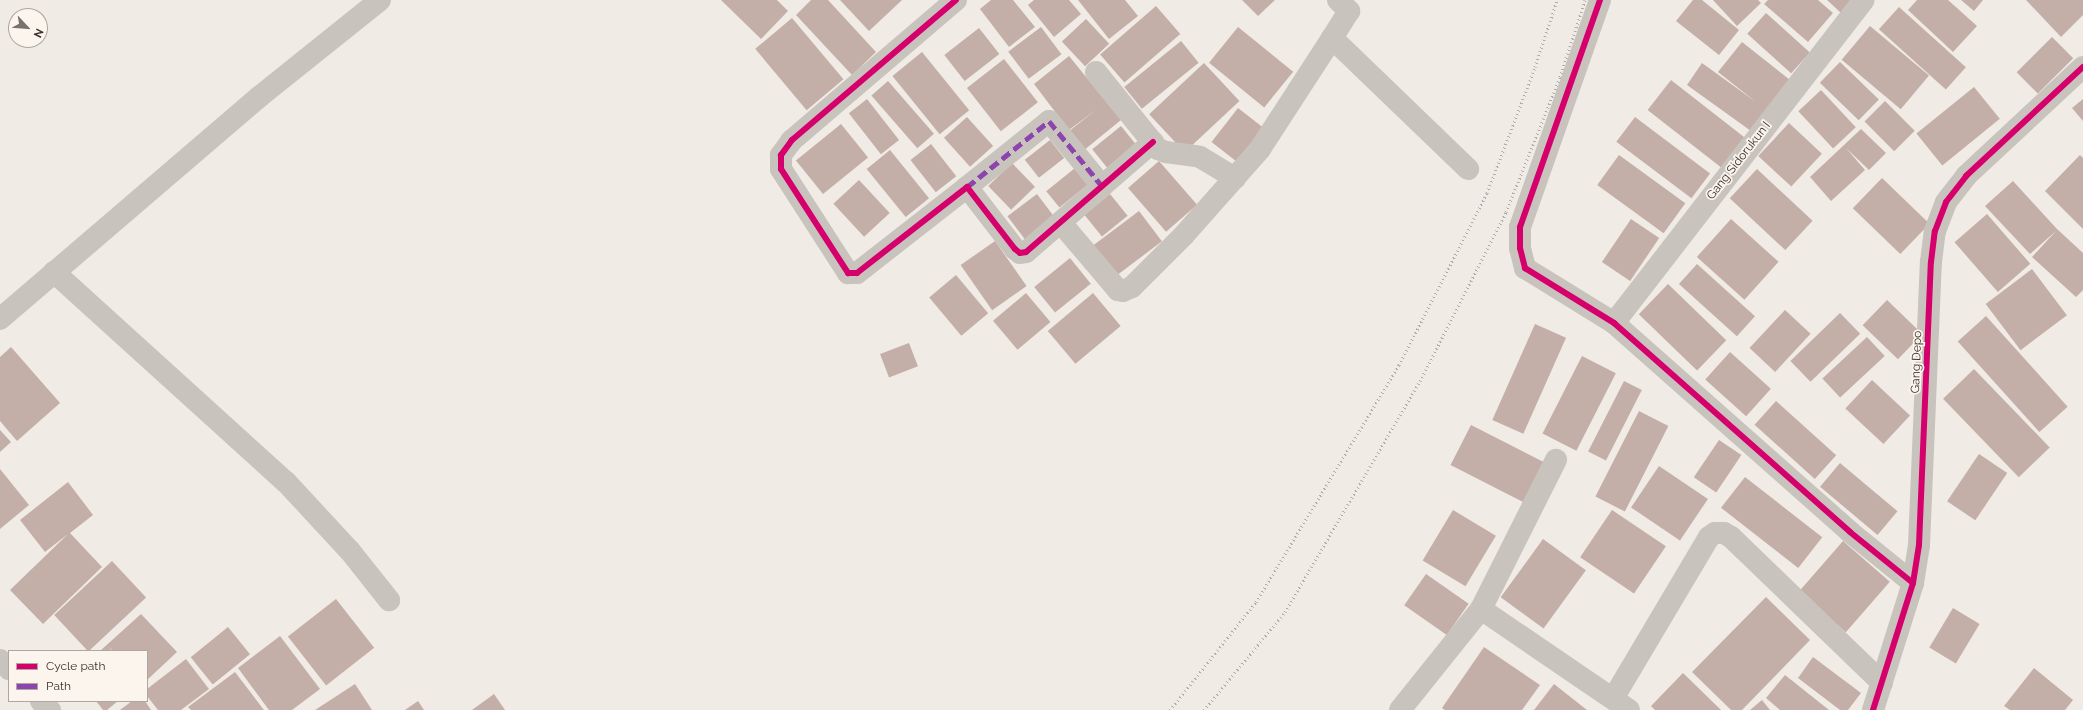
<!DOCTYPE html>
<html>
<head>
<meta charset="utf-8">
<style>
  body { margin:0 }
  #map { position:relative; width:2083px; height:710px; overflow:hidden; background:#f0ebe5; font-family:Raleway,sans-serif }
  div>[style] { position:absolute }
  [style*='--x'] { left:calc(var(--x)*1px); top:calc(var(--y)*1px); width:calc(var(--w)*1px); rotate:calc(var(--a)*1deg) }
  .building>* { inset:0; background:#c3afa7; transform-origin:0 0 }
  .street>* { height:22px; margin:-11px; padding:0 11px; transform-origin:11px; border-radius:11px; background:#c9c3be }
  .rail>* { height:3px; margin-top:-1.5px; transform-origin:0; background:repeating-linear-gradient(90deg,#b1aca8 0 1px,transparent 0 4px) }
  .quiet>* { height:5px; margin-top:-2.5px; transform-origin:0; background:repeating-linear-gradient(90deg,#8e44ad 0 10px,transparent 0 15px) }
  .cycleway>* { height:6px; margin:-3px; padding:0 3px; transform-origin:3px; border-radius:3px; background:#d6006c }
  span { translate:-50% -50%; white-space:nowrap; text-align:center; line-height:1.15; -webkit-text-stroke:3.5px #fbf5ee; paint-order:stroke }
  .street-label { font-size:12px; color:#3b302b }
  .legend { position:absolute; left:8px; top:650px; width:140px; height:52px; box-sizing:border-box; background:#fbf5ee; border:1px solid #aea6a0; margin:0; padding:5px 7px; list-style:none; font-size:12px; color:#3b302b }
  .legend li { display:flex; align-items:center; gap:8px; height:20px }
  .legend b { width:20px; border:1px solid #aea6a0 }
  .north { position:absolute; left:8px; top:8px; width:40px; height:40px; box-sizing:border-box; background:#fbf5ee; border:1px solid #aea6a0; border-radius:50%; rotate:116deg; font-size:11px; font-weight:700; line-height:16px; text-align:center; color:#3b302b }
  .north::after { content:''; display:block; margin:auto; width:14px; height:18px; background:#7a716c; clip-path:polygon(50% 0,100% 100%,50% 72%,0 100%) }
</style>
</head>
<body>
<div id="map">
  <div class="building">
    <i style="clip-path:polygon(721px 0,777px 0,788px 11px,761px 39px)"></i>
    <i style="clip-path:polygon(811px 0,828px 0,876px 52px,852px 75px,796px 15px)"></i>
    <i style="clip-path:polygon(840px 0,902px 0,869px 31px)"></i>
    <i style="clip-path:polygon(991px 0,1013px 0,1035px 27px,1009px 47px,980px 9px)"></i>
    <i style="clip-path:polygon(1034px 0,1069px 0,1081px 14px,1054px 37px,1028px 5px)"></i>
    <i style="clip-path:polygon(1078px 0,1125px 0,1138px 16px,1109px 39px)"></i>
    <i style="clip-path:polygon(1242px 0,1275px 0,1258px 16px)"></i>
    <i style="clip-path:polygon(1693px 0,1702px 0,1739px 30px,1719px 55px,1676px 21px)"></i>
    <i style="clip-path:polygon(1713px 0,1758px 0,1761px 3px,1737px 26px)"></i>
    <i style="clip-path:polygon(1768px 0,1818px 0,1833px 13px,1808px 42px,1764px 4px)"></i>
    <i style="clip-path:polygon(1827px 0,1852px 0,1841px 13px)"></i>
    <i style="clip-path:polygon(1917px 0,1948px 0,1977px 26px,1953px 52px,1908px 10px)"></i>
    <i style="clip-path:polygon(1961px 0,1983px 0,1974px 11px)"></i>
    <i style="clip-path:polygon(2026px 0,2083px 0,2083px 15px,2061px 37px)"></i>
    <i style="left:1156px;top:6px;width:37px;height:74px;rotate:49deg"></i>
    <i style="left:1899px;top:7px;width:90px;height:30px;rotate:42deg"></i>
    <i style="left:1766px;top:13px;width:59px;height:28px;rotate:42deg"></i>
    <i style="left:792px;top:18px;width:80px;height:48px;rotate:50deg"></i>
    <i style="left:1086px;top:19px;width:34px;height:33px;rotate:47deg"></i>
    <i style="left:1870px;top:26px;width:77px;height:44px;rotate:40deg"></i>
    <i style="left:1041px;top:27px;width:34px;height:41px;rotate:53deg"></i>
    <i style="left:1238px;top:27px;width:71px;height:46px;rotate:39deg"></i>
    <i style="left:979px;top:28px;width:33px;height:44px;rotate:52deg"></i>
    <i style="left:2052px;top:37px;width:30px;height:50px;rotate:45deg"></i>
    <i style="left:1181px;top:41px;width:28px;height:73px;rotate:51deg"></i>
    <i style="clip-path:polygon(1742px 42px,1790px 80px,1751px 131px,1687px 85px,1702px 63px,1756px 102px,1718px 72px)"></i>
    <i style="left:922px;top:52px;width:75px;height:38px;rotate:51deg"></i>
    <i style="clip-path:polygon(1069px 56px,1121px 120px,1083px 151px,1068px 132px,1097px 109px,1069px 130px,1034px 84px)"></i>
    <i style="left:1004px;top:59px;width:55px;height:47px;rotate:52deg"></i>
    <i style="left:1840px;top:62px;width:54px;height:29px;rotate:44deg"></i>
    <i style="left:1204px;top:63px;width:52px;height:75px;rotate:47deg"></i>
    <i style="left:1671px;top:80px;width:93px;height:38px;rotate:38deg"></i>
    <i style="left:888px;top:81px;width:70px;height:22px;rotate:49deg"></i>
    <i style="left:1974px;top:87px;width:41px;height:74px;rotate:51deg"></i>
    <i style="left:1821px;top:90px;width:51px;height:31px;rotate:47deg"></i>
    <i style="left:867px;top:99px;width:52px;height:23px;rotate:52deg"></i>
    <i style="clip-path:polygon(2083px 99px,2083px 121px,2072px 108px)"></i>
    <i style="left:1885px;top:101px;width:42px;height:29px;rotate:45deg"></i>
    <i style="left:1238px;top:108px;width:37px;height:43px;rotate:38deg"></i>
    <i style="left:967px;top:117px;width:39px;height:31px;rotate:48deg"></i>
    <i style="left:1635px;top:117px;width:94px;height:31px;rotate:37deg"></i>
    <i style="left:1789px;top:123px;width:45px;height:45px;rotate:43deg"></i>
    <i style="left:841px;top:124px;width:43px;height:58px;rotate:51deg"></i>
    <i style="left:1121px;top:126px;width:26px;height:37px;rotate:51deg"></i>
    <i style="clip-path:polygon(1861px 129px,1886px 153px,1869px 170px,1846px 148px,1865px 170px,1831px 201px,1810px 177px)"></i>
    <i style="left:1050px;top:140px;width:23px;height:32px;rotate:52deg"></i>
    <i style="left:931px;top:144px;width:41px;height:26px;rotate:52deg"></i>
    <i style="left:890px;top:150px;width:62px;height:30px;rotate:51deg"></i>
    <i style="left:1619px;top:155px;width:82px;height:37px;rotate:36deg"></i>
    <i style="clip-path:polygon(2080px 155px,2083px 158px,2083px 229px,2045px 191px)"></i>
    <i style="left:1159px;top:161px;width:58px;height:41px;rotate:49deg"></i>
    <i style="left:1012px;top:163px;width:33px;height:33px;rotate:46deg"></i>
    <i style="left:1075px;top:168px;width:21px;height:37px;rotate:51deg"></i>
    <i style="left:1757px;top:169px;width:76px;height:40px;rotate:43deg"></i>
    <i style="left:1882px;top:178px;width:66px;height:42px;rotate:44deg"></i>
    <i style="left:859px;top:180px;width:45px;height:35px;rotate:47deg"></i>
    <i style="clip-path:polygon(2013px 181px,2057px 229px,2083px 253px,2083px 290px,2076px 297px,2032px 257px,2056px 231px,2030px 254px,1985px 206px)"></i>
    <i style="left:1037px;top:194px;width:31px;height:37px;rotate:53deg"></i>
    <i style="left:1110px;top:194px;width:28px;height:33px;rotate:51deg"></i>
    <i style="left:1139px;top:211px;width:38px;height:60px;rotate:53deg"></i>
    <i style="left:1987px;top:214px;width:66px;height:43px;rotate:49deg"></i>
    <i style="left:1631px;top:219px;width:34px;height:52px;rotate:34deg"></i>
    <i style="left:1731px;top:219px;width:64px;height:51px;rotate:42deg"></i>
    <i style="left:995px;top:241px;width:55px;height:42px;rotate:55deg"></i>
    <i style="left:1070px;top:258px;width:33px;height:46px;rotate:51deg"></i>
    <i style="left:1697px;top:264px;width:78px;height:27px;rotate:42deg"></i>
    <i style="left:2032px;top:269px;width:58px;height:58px;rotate:53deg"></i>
    <i style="left:956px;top:275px;width:50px;height:35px;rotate:50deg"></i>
    <i style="left:1668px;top:284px;width:81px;height:42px;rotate:44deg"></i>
    <i style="left:1026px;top:293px;width:38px;height:43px;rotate:50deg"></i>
    <i style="left:1093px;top:293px;width:43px;height:59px;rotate:50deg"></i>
    <i style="left:1887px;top:300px;width:49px;height:35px;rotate:44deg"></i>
    <i style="left:1785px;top:310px;width:35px;height:52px;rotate:43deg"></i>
    <i style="left:1840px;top:313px;width:29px;height:69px;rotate:46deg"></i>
    <i style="left:1986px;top:316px;width:122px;height:38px;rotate:48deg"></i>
    <i style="left:1535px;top:324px;width:34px;height:105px;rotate:24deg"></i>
    <i style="left:1867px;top:337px;width:26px;height:61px;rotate:47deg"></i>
    <i style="left:909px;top:343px;width:25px;height:31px;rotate:69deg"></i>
    <i style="clip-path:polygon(11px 347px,60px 403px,17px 441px,0 421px,0 357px)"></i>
    <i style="left:1730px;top:352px;width:55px;height:37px;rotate:42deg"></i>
    <i style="left:1582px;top:356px;width:38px;height:87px;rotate:27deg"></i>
    <i style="left:1974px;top:369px;width:109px;height:43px;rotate:46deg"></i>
    <i style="left:1872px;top:380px;width:52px;height:39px;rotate:43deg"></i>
    <i style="left:1624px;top:381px;width:20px;height:79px;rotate:27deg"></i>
    <i style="left:1776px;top:401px;width:81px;height:32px;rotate:42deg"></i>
    <i style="left:1639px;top:411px;width:33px;height:96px;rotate:27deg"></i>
    <i style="left:1471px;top:425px;width:83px;height:45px;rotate:27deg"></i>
    <i style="clip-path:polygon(0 430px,11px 442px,0 452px)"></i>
    <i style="left:1719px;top:440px;width:27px;height:45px;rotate:34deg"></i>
    <i style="left:1979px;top:454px;width:34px;height:57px;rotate:34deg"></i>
    <i style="left:1840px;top:463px;width:75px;height:31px;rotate:40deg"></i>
    <i style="left:1659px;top:466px;width:59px;height:50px;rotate:34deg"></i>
    <i style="clip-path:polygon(0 469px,29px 505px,0 529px)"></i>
    <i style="left:1745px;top:477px;width:98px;height:39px;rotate:38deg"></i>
    <i style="clip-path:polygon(68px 482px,93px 515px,70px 533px,102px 567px,43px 624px,10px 590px,68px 534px,45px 552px,20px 520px)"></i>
    <i style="left:1453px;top:510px;width:50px;height:59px;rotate:31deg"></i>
    <i style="left:1612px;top:510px;width:65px;height:57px;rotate:34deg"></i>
    <i style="left:1543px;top:539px;width:53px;height:72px;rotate:36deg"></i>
    <i style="left:1843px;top:541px;width:62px;height:67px;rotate:41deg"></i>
    <i style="left:112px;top:561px;width:50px;height:79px;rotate:47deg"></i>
    <i style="left:1426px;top:574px;width:52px;height:38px;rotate:35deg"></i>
    <i style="clip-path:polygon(1766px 597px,1810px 640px,1742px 710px,1731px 710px,1692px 672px)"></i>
    <i style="left:336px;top:599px;width:62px;height:61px;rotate:52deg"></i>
    <i style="left:1953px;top:608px;width:31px;height:46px;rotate:31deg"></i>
    <i style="clip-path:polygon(141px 614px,177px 652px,147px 680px,147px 651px,113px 651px,109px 647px,112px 651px,100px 651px)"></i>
    <i style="left:228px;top:627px;width:35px;height:48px;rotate:51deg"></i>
    <i style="clip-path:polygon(280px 636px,320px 689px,292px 710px,269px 710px,238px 668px)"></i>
    <i style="clip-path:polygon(1484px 647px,1540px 685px,1522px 710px,1445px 710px,1442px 708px)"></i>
    <i style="clip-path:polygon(1813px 657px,1861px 693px,1848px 710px,1840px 710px,1798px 678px)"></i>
    <i style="clip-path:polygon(186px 659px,209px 689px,181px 710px,158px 710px,147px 696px,147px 689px)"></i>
    <i style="clip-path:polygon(2034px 668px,2073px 700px,2065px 710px,2010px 710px,2004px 706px)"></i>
    <i style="clip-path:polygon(235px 672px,264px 710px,191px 710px,188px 707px)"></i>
    <i style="clip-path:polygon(1683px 673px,1721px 710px,1655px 710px,1651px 706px)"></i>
    <i style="clip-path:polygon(1785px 675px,1829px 710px,1780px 710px,1766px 698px)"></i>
    <i style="clip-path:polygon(355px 684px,372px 710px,315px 710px)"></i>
    <i style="clip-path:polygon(1554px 684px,1587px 710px,1534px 710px)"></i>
    <i style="clip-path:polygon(494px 694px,505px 710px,472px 710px)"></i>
    <i style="clip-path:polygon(1762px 700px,1770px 710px,1750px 710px)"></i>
    <i style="clip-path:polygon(96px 701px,118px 701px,107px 710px,103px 710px)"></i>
    <i style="clip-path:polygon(132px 701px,145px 701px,151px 710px,120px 710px)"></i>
    <i style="clip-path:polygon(418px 701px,424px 710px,405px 710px)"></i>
  </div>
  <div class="street">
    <i style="--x:956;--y:0;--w:216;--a:139.5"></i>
    <i style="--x:792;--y:140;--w:19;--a:126"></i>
    <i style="--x:781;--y:155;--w:14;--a:90"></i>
    <i style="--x:781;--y:169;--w:124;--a:57.2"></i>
    <i style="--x:848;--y:273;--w:9;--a:0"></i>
    <i style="--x:857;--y:273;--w:140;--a:-38"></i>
    <i style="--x:967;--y:187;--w:78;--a:52.3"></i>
    <i style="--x:1015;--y:249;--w:6;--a:39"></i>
    <i style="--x:1020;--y:253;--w:6;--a:-9"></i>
    <i style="--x:1026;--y:252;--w:168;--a:-40.9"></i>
    <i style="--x:1338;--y:0;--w:16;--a:45"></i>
    <i style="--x:1349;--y:11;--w:32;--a:122"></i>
    <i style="--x:1332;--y:38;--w:189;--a:43.9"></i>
    <i style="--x:1600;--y:0;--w:241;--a:109.4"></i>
    <i style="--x:1520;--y:227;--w:21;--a:90"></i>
    <i style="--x:1520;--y:248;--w:21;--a:76"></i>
    <i style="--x:1525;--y:268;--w:105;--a:31.7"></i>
    <i style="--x:1614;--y:323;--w:315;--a:41.5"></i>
    <i style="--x:1850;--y:532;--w:81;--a:39"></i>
    <i style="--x:1096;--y:72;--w:99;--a:51.2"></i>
    <i style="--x:1158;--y:149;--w:9;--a:21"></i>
    <i style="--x:1166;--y:152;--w:34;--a:8"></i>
    <i style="--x:1200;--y:157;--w:41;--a:31"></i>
    <i style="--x:967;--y:187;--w:105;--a:-38.8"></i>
    <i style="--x:1049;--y:121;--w:84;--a:50.8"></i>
    <i style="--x:1061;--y:223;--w:88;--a:49.6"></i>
    <i style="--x:1118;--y:290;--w:5;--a:11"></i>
    <i style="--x:1123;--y:291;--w:10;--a:-24"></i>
    <i style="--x:1132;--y:287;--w:74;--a:-45"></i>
    <i style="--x:1184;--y:235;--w:115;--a:-48.5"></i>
    <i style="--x:1260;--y:149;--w:132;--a:-57"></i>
    <i style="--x:54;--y:272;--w:313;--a:42.2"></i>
    <i style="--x:286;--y:482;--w:94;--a:47.2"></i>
    <i style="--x:350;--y:551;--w:63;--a:51.5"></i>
    <i style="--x:0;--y:319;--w:341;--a:-40.6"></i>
    <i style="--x:259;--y:97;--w:155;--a:-38.7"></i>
    <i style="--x:1614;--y:323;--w:408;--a:-52.3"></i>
    <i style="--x:1481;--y:609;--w:179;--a:34.3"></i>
    <i style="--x:0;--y:660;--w:13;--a:45"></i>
    <i style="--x:1614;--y:697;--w:186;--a:-59.3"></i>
    <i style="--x:1709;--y:537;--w:7;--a:-34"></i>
    <i style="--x:1715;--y:533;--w:9;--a:0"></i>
    <i style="--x:1724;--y:533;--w:8;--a:30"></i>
    <i style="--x:1731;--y:537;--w:210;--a:44"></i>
    <i style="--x:41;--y:701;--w:13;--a:45"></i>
    <i style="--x:1400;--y:710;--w:129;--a:-51.3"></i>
    <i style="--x:1481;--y:609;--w:167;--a:-63.3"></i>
    <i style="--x:1873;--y:710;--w:133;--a:-72.5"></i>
    <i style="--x:1913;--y:583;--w:38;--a:-81"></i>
    <i style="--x:1919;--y:545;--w:283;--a:-87.6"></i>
    <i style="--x:1931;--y:262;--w:31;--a:-83"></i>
    <i style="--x:1935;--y:231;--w:31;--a:-69"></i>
    <i style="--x:1946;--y:202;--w:33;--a:-52"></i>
    <i style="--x:1966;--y:176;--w:160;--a:-43"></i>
  </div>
  <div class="rail">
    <i style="--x:1170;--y:710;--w:138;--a:-51.5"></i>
    <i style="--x:1256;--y:602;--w:277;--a:-58.9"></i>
    <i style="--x:1399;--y:365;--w:193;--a:-62.9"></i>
    <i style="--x:1487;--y:193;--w:135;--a:-69.1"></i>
    <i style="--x:1535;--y:67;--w:71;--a:-71.8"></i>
    <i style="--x:1204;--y:710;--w:127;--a:-50.4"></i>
    <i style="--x:1285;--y:612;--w:268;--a:-59.7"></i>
    <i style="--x:1420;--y:381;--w:190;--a:-63"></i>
    <i style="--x:1506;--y:212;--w:145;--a:-68.2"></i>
    <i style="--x:1560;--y:77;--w:81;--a:-72"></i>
  </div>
  <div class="quiet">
    <i style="--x:967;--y:187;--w:105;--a:-38.8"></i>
    <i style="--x:1049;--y:121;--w:84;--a:50.8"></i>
  </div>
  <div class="cycleway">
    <i style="--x:956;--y:0;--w:216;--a:139.5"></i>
    <i style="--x:792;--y:140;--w:19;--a:126"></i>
    <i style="--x:781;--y:155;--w:14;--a:90"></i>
    <i style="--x:781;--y:169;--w:124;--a:57.2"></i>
    <i style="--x:848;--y:273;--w:9;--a:0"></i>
    <i style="--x:857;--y:273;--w:140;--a:-38"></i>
    <i style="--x:967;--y:187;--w:78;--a:52.3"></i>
    <i style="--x:1015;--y:249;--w:6;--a:39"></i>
    <i style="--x:1020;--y:253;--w:6;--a:-9"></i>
    <i style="--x:1026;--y:252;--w:168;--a:-40.9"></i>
    <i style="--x:1600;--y:0;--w:241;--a:109.4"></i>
    <i style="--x:1520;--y:227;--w:21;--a:90"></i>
    <i style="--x:1520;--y:248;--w:21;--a:76"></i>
    <i style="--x:1525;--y:268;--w:105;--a:31.7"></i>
    <i style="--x:1614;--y:323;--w:315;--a:41.5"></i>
    <i style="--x:1850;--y:532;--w:81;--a:39"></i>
    <i style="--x:1873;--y:710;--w:133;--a:-72.5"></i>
    <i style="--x:1913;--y:583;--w:38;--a:-81"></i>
    <i style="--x:1919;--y:545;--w:283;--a:-87.6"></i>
    <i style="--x:1931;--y:262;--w:31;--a:-83"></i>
    <i style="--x:1935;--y:231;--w:31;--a:-69"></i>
    <i style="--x:1946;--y:202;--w:33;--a:-52"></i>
    <i style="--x:1966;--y:176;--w:160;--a:-43"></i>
  </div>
  <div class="street-label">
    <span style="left:1739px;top:161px;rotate:-52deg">Gang Sidorukun I</span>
    <span style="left:1917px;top:362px;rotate:-88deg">Gang Depo</span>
  </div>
  <ul class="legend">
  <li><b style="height:5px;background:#d6006c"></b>Cycle path</li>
  <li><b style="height:5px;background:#8e44ad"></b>Path</li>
  </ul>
  <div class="north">N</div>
</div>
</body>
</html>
